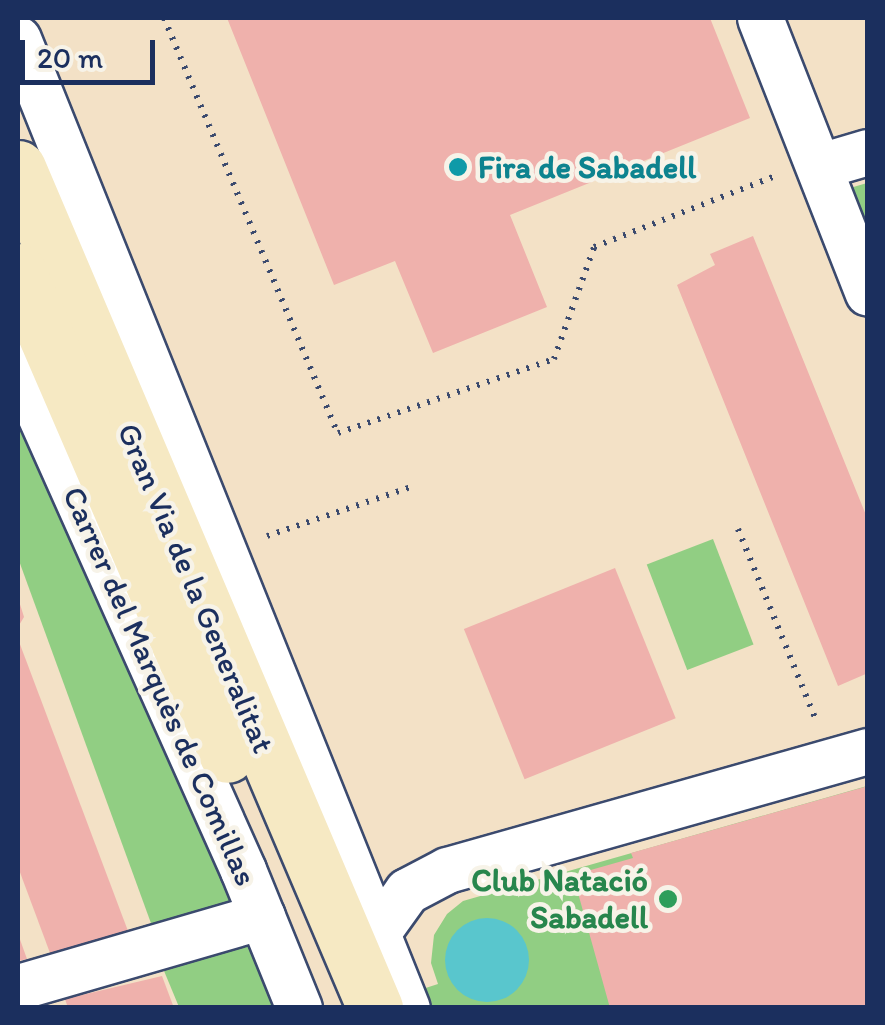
<!DOCTYPE html>
<html>
<head>
<meta charset="utf-8">
<style>
  body { margin:0 }
  #map { position:relative; width:885px; height:1025px; overflow:hidden; background:#f3e1c6; font-family:Itim,sans-serif }
  div>[style] { position:absolute }
  [style*='--x'] { left:calc(var(--x)*1px); top:calc(var(--y)*1px); width:calc(var(--w)*1px); rotate:calc(var(--a)*1deg) }
  .green>* { inset:0; background:#91ce83; transform-origin:0 0 }
  .water>* { inset:0; background:#59c6cd }
  .round { border-radius:50% }
  .building>* { inset:0; background:#efb1ac; transform-origin:0 0 }
  .path>* { height:6px; margin-top:-3px; transform-origin:0; background:repeating-linear-gradient(90deg,#3b4a6e 0 2.5px,transparent 0 10.5px) }
  .roads { filter:drop-shadow(2px 0 #3b4a6e) drop-shadow(-2px 0 #3b4a6e) drop-shadow(0 2px #3b4a6e) drop-shadow(0 -2px #3b4a6e) }
  .street>* { height:45px; margin:-22.5px; padding:0 22.5px; transform-origin:22.5px; border-radius:22.5px; background:#fff }
  .secondary>* { height:55px; margin:-27.5px; padding:0 27.5px; transform-origin:27.5px; border-radius:27.5px; background:#f6e9c3 }
  .dots>* { width:28px; height:28px; translate:-50% -50%; box-sizing:border-box; border:5px solid #f7f3e8; border-radius:50% }
  span { translate:-50% -50%; white-space:nowrap; text-align:center; line-height:1.15; -webkit-text-stroke:9px #f7f3e8; paint-order:stroke }
  .culture-label { font-size:32px; color:#0d838f; font-weight:700 }
  .left { translate:0 -50%; text-align:left }
  .street-label { font-size:32px; color:#1b2f5e }
  .leisure-label { font-size:32px; color:#27864d; font-weight:700 }
  .right { translate:-100% -50%; text-align:right }
  .frame { position:absolute; inset:0; border:20px solid #1b2f5e; pointer-events:none }
  .scale { position:absolute; left:20px; top:40px; width:135px; height:45px; box-sizing:border-box; border:5px solid #1b2f5e; border-top:0; padding-left:12px; font-size:30px; line-height:35px; white-space:nowrap; color:#1b2f5e; -webkit-text-stroke:8px #f7f3e8; paint-order:stroke }
</style>
</head>
<body>
<div id="map">
  <div class="green">
    <i style="clip-path:polygon(867px 183px,867px 231px,850px 188px)"></i>
    <i style="clip-path:polygon(18px 394px,248px 909px,156px 937px,18px 558px)"></i>
    <i style="left:713px;top:539px;width:113px;height:71px;rotate:69deg"></i>
    <i style="clip-path:polygon(867px 786px,867px 1007px,412px 1008px,407px 994px,438px 984px,431px 963px,434px 935px,447px 914px,463px 901px)"></i>
    <i style="clip-path:polygon(260px 924px,293px 1007px,179px 1007px,157px 954px)"></i>
  </div>
  <div class="water">
    <i class="round" style="left:445px;top:918px;width:84px;height:84px"></i>
  </div>
  <div class="building">
    <i style="clip-path:polygon(227px 18px,710px 18px,750px 118px,510px 215px,547px 307px,433px 353px,395px 261px,334px 285px)"></i>
    <i style="clip-path:polygon(753px 236px,868px 520px,868px 673px,838px 686px,677px 285px,715px 265px,710px 254px)"></i>
    <i style="left:615px;top:568px;width:162px;height:163px;rotate:68deg"></i>
    <i style="clip-path:polygon(18px 598px,24px 617px,18px 627px)"></i>
    <i style="clip-path:polygon(18px 639px,128px 931px,50px 953px,18px 867px)"></i>
    <i style="clip-path:polygon(868px 786px,868px 1005px,610px 1008px,573px 875px,633px 858px,631px 853px)"></i>
    <i style="clip-path:polygon(18px 934px,27px 959px,18px 961px)"></i>
    <i style="clip-path:polygon(162px 976px,174px 1008px,68px 1008px,65px 999px)"></i>
  </div>
  <div class="path">
    <i style="--x:164;--y:18;--w:450;--a:67.3"></i>
    <i style="--x:338;--y:433;--w:228;--a:-18.9"></i>
    <i style="--x:554;--y:359;--w:119;--a:-70.3"></i>
    <i style="--x:594;--y:247;--w:194;--a:-21.4"></i>
    <i style="--x:738;--y:529;--w:204;--a:67.8"></i>
    <i style="--x:267;--y:536;--w:152;--a:-18.8"></i>
  </div>
  <div class="roads">
    <div class="street">
      <i style="--x:760;--y:18;--w:295;--a:68.6"></i>
      <i style="--x:18;--y:39;--w:1044;--a:68.13"></i>
      <i style="--x:820;--y:166;--w:50;--a:-16.3"></i>
      <i style="--x:18;--y:366;--w:552;--a:65.94"></i>
      <i style="--x:243;--y:870;--w:149;--a:67.9"></i>
      <i style="--x:379;--y:930;--w:48;--a:-54.3"></i>
      <i style="--x:407;--y:891;--w:45;--a:-27.7"></i>
      <i style="--x:447;--y:870;--w:437;--a:-15.8"></i>
      <i style="--x:18;--y:987;--w:254;--a:-16.2"></i>
    </div>
    <div class="secondary">
      <i style="--x:18;--y:168;--w:913;--a:66.97"></i>
      <i style="--x:18;--y:271;--w:527;--a:66.64"></i>
    </div>
  </div>
  <div class="dots">
    <i style="left:458px;top:167px;background:#0f9aa8"></i>
    <i style="left:668px;top:899px;background:#2e9e5b"></i>
  </div>
  <div class="culture-label">
    <span class="left" style="left:478px;top:167px">Fira de Sabadell</span>
  </div>
  <div class="street-label">
    <span style="left:196px;top:588px;rotate:67deg">Gran Via de la Generalitat</span>
    <span style="left:160px;top:686px;rotate:66deg">Carrer del Marquès de Comillas</span>
  </div>
  <div class="leisure-label">
    <span class="right" style="left:648px;top:899px">Club Natació<br>Sabadell</span>
  </div>
  <div class="frame"></div>
  <div class="scale">20 m</div>
</div>
</body>
</html>
